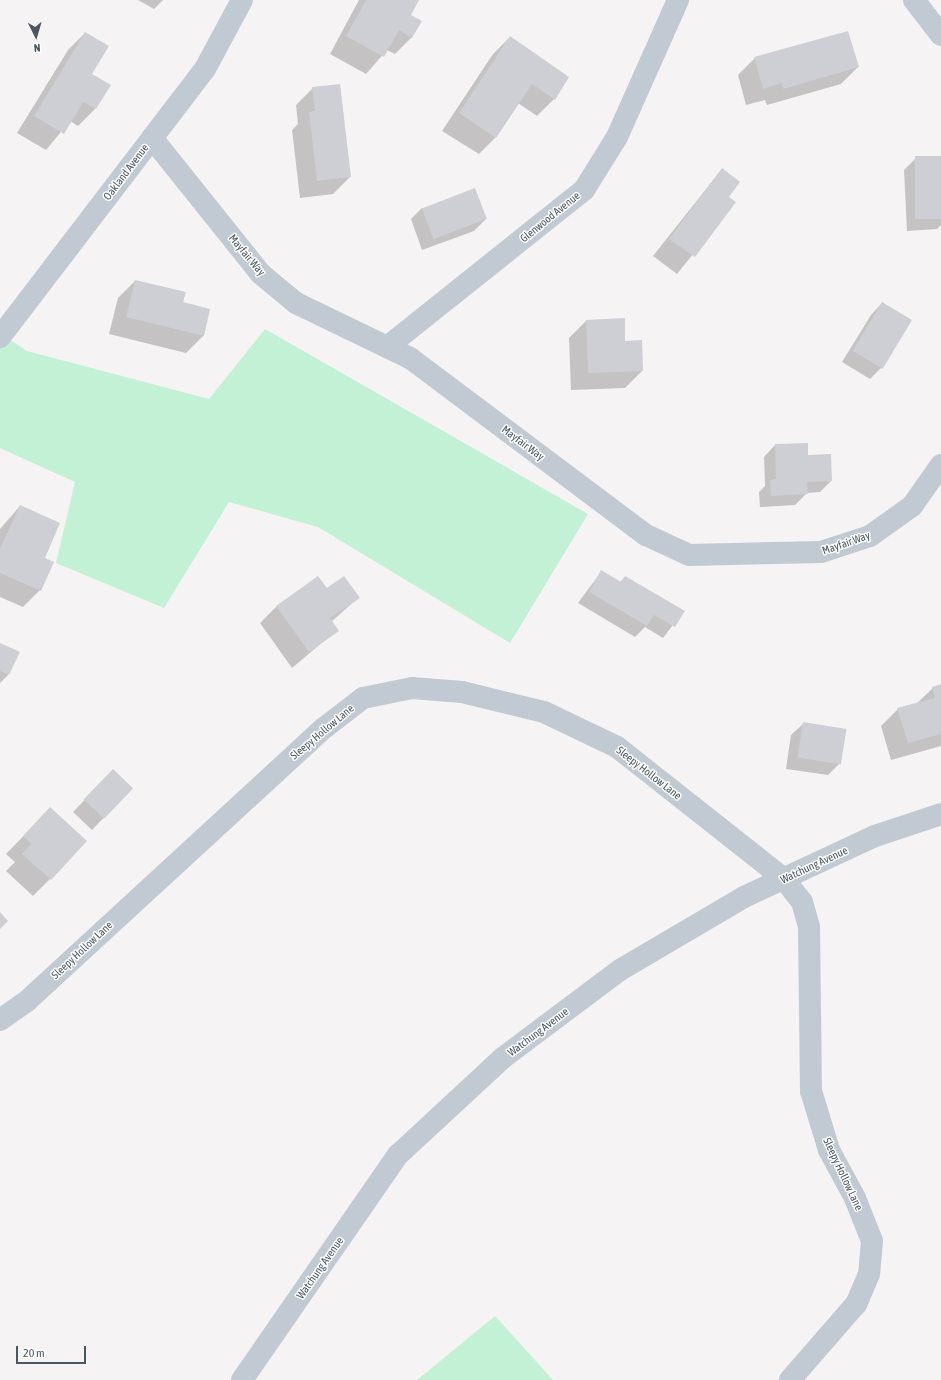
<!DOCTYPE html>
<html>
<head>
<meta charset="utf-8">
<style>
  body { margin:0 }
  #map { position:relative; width:941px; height:1380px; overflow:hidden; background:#f5f3f3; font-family:"Asap Condensed",sans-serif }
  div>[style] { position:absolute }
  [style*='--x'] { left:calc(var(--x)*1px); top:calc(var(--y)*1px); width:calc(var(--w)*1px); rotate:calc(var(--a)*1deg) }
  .green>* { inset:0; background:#c3f1d5 }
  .shadow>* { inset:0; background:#0003 }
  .building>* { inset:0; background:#cdcfd5; transform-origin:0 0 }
  .minor>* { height:22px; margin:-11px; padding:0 11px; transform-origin:11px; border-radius:11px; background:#c1cad2 }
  span { translate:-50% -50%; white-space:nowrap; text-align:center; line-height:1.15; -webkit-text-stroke:3px #fff; paint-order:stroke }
  .street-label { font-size:11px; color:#4a5661 }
  .north { position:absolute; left:16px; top:16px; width:40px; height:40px; -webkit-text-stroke:3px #fff; paint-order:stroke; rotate:175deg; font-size:11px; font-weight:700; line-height:16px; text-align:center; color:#4a5661 }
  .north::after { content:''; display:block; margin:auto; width:14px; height:18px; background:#4a5661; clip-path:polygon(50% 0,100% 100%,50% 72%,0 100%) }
  .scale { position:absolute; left:16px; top:1346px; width:70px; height:18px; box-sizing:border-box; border:2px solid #4a5661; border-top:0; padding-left:5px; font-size:12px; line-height:14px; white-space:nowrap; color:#4a5661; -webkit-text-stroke:3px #fff; paint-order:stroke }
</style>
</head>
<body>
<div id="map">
  <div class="green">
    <i style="clip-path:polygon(265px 329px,588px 514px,510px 643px,318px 527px,229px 502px,164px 608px,56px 563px,75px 482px,0 448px,0 333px,27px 351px,209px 399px)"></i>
    <i style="clip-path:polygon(495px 1316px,553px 1380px,417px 1380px)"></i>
  </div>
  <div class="shadow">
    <i style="clip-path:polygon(138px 0,163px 0,154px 9px)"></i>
    <i style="clip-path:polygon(359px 0,418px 0,410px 16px,412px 37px,395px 54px,387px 50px,366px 74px,330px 54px)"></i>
    <i style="clip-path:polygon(85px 33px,90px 74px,109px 86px,95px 109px,78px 126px,70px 121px,46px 150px,17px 133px,68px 50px)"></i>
    <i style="clip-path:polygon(510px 37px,554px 99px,537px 116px,518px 103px,496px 137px,479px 154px,442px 131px,493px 54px)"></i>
    <i style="clip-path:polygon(755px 58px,858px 67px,841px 84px,767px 105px,765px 100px,746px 105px,738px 75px)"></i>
    <i style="clip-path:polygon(313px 88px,350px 177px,333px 194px,300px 198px,292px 130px,298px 124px,296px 105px)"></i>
    <i style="clip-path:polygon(941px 157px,941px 225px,937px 229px,907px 231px,904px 170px,915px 159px)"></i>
    <i style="clip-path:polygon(722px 169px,728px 197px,735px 202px,677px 274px,653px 256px)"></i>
    <i style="clip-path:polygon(422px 208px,486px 219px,474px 231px,422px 250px,411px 219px)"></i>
    <i style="clip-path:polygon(135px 281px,182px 303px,209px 310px,203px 336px,186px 353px,109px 334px,118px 298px)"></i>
    <i style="clip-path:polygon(882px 303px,881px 368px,870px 379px,842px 362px,871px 315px)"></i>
    <i style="clip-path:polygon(586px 321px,642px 371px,625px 388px,571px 390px,569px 338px)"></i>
    <i style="clip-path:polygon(775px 445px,807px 456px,831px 481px,820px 492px,807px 493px,795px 505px,760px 507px,759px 492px,765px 486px,764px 457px)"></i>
    <i style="clip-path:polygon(20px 506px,43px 558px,40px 590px,23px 607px,0 597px,0 529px)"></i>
    <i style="clip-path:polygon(601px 572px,619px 583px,625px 577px,683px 612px,663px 638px,645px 627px,635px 637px,578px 603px)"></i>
    <i style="clip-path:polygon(326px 589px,358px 598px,331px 622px,337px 630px,292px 668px,260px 623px,277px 606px)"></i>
    <i style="clip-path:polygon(0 644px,8px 675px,0 683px)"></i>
    <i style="clip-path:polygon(941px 685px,941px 746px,891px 760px,881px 726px,898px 709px,916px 704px,933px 688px)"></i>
    <i style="clip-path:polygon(803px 724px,839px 764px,828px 775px,786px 769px,791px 735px)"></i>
    <i style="clip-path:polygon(102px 782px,132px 788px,92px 830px,73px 812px)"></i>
    <i style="clip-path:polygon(50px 809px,50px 879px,33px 896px,6px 871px,15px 862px,6px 854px)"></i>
  </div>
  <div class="building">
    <i style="clip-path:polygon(366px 0,419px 0,411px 15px,422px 21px,412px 38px,399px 30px,384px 57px,346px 36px)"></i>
    <i style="clip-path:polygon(848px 31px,859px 67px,783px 89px,782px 83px,763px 89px,754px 57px)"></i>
    <i style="clip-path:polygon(85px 32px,109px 46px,92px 74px,111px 85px,96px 109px,83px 102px,64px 134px,34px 116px)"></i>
    <i style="clip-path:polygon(510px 36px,569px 77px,555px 100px,532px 84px,496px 138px,459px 113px)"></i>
    <i style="clip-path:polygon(340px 84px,351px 177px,317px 181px,309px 112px,315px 111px,312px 87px)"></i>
    <i style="left:941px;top:156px;width:63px;height:26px;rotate:90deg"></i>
    <i style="clip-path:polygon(722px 168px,740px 182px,729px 197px,736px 202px,695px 257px,669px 239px)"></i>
    <i style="left:475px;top:188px;width:33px;height:57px;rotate:69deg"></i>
    <i style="clip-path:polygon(135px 280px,186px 292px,183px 302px,210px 309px,204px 336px,126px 317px)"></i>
    <i style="left:882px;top:302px;width:35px;height:57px;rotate:31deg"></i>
    <i style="clip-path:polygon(625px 318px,625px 341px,642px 340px,643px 371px,588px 373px,586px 320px)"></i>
    <i style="clip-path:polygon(808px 443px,808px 455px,831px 454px,832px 481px,807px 482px,808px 494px,771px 496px,770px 480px,776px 479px,775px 444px)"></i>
    <i style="clip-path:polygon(20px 505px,60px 523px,45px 558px,54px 562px,41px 591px,0 573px,0 549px)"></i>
    <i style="clip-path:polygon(601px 570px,621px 582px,625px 576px,685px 611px,675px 627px,654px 615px,647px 626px,589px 592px)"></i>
    <i style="clip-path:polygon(318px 576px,327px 588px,344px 576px,360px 598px,330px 618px,339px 631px,309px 652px,276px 606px)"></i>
    <i style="clip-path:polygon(0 643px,20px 652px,9px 675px,0 671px)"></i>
    <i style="clip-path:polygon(941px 684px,941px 734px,908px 743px,897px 708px,935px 698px,932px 687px)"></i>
    <i style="left:803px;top:722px;width:44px;height:36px;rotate:9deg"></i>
    <i style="left:113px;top:769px;width:28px;height:42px;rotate:44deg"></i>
    <i style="clip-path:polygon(50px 807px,87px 841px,51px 880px,22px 854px,31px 844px,23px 836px)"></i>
    <i style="clip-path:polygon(0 912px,8px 921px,0 929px)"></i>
  </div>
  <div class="minor">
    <i style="--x:914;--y:0;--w:44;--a:52.4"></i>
    <i style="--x:152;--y:138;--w:174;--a:51.3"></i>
    <i style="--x:261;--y:274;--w:45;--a:39.6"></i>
    <i style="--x:296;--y:303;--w:127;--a:25.8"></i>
    <i style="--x:410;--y:358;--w:295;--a:36.9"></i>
    <i style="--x:646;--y:535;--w:47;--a:24.9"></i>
    <i style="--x:689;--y:555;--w:132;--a:-1.3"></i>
    <i style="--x:821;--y:552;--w:52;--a:-18.1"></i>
    <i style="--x:870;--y:536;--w:52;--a:-35.5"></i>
    <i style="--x:912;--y:506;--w:50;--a:-54.7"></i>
    <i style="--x:0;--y:337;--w:337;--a:-52.6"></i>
    <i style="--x:205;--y:69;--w:78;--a:-61.8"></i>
    <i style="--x:387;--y:347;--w:252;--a:-38.6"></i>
    <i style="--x:584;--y:190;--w:62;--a:-58.1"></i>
    <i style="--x:617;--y:137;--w:150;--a:-66"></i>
    <i style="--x:0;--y:1020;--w:33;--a:-35"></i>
    <i style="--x:27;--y:1001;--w:403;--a:-42.6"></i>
    <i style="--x:324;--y:728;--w:49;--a:-37.6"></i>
    <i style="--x:363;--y:698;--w:50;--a:-11.5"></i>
    <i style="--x:412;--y:688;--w:50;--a:4.6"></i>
    <i style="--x:462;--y:692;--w:84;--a:13.7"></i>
    <i style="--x:544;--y:712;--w:81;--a:25.6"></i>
    <i style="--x:617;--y:747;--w:213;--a:38.3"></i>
    <i style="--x:784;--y:879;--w:29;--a:52"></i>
    <i style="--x:802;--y:902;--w:26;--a:74"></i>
    <i style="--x:809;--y:927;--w:164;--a:89.3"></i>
    <i style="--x:811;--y:1091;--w:62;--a:73"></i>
    <i style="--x:829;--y:1150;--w:55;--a:61.6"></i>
    <i style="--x:855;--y:1198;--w:46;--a:68.4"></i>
    <i style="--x:872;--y:1241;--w:33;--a:95"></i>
    <i style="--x:869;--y:1274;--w:33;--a:113"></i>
    <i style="--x:856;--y:1304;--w:101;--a:131"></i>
    <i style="--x:242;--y:1380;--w:274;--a:-55.3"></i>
    <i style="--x:398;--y:1155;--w:144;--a:-42.8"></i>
    <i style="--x:504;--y:1057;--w:145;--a:-36.9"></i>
    <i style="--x:620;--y:970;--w:144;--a:-30.5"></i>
    <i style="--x:744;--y:897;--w:145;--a:-25"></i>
    <i style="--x:875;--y:836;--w:70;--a:-18.4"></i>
  </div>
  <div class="street-label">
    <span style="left:126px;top:172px;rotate:-53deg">Oakland Avenue</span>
    <span style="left:550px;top:217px;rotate:-39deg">Glenwood Avenue</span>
    <span style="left:247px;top:255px;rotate:50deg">Mayfair Way</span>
    <span style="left:523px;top:443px;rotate:37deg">Mayfair Way</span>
    <span style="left:846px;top:543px;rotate:-19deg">Mayfair Way</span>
    <span style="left:322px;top:732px;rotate:-40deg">Sleepy Hollow Lane</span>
    <span style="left:649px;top:773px;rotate:38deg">Sleepy Hollow Lane</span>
    <span style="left:814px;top:865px;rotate:-25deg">Watchung Avenue</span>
    <span style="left:82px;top:950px;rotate:-43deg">Sleepy Hollow Lane</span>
    <span style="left:538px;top:1032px;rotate:-37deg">Watchung Avenue</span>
    <span style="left:843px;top:1174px;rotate:65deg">Sleepy Hollow Lane</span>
    <span style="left:320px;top:1268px;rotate:-55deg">Watchung Avenue</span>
  </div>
  <div class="north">N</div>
  <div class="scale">20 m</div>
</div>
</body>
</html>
